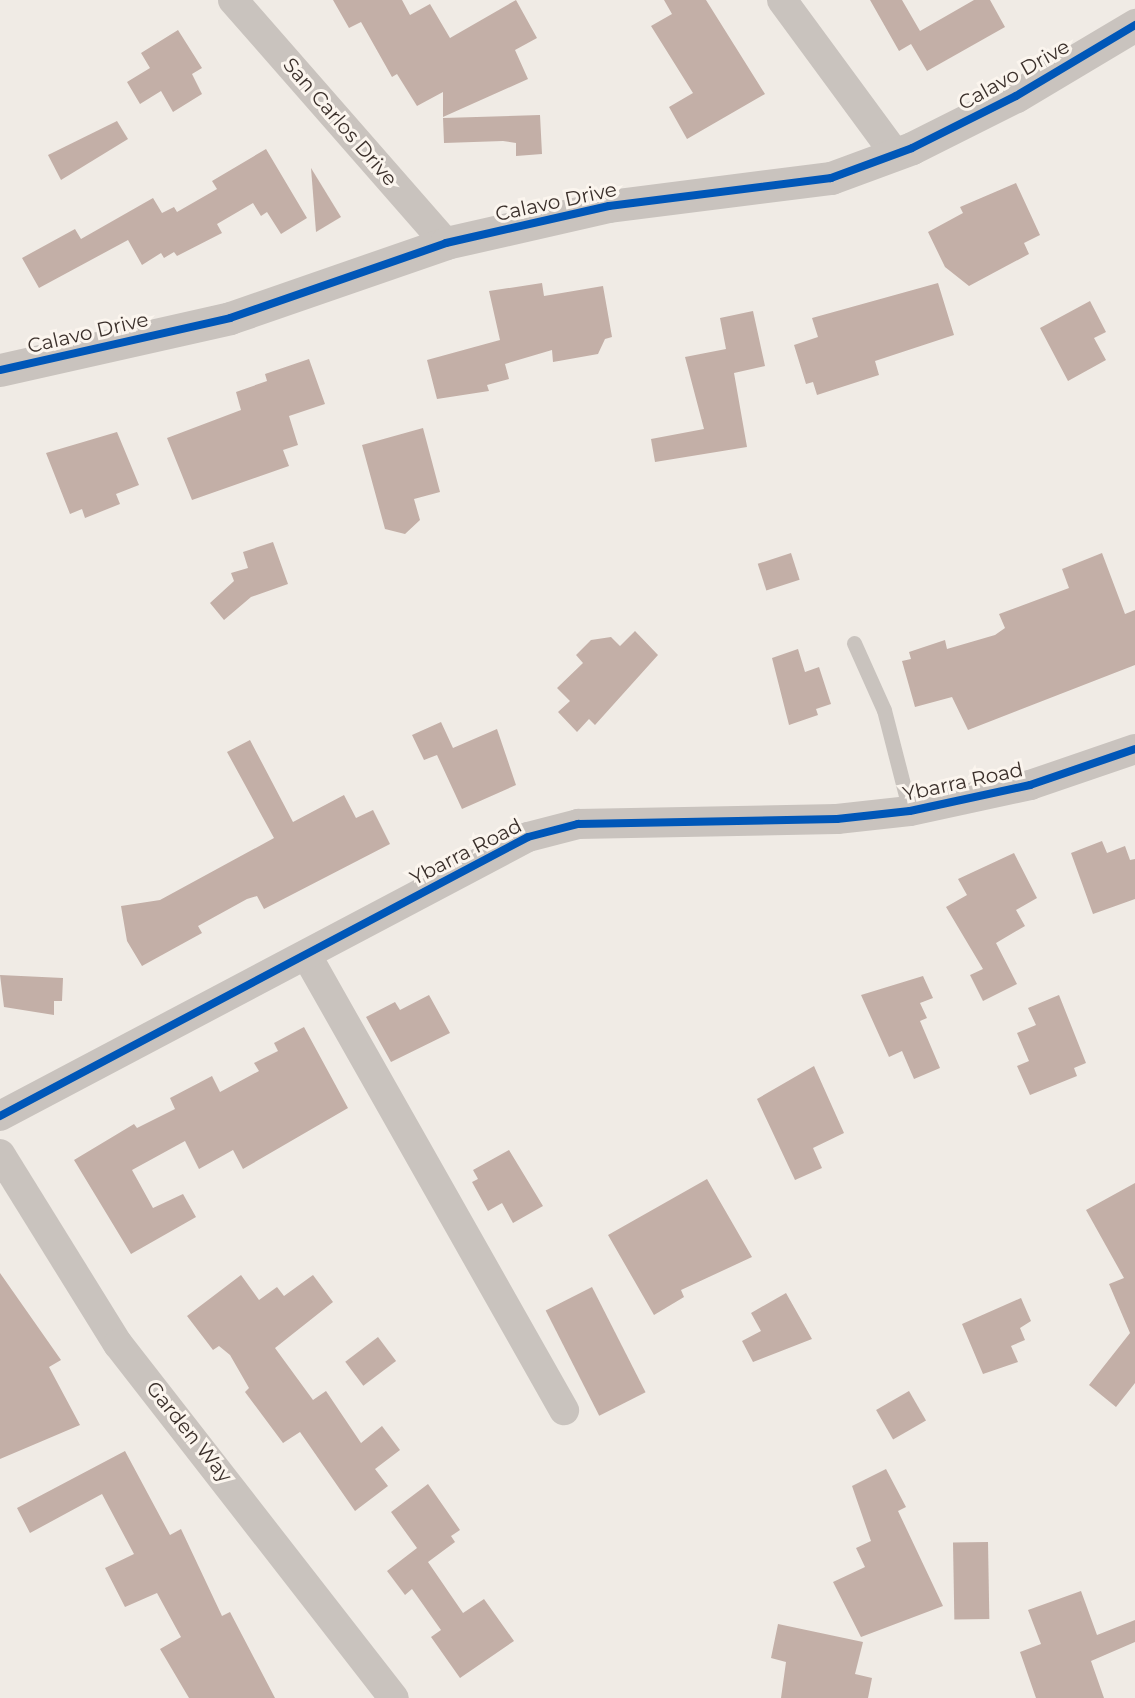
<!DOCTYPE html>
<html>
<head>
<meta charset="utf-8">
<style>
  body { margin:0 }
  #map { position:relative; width:1135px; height:1698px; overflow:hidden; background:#f0ebe5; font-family:Montserrat,sans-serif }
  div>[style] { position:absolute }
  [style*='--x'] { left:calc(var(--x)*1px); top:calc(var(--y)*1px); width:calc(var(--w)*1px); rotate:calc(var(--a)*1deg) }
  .building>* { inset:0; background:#c3afa7; transform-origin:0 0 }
  .service>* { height:15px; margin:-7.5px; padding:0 7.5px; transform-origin:7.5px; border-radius:7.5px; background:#c9c3be }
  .minor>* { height:30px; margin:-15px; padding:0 15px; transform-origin:15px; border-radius:15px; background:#c9c3be }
  .tertiary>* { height:33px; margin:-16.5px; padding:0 16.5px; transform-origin:16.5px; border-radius:16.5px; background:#c9c3be }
  .cycleway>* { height:8px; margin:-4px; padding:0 4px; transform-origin:4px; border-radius:4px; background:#0057b8 }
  span { translate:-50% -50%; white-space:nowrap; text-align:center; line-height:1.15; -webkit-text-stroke:6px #fbf5ee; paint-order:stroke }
  .street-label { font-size:20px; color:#3b302b }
</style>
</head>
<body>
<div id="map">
  <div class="building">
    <i style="clip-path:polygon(333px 0,402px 0,410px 15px,430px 4px,450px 38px,516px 0,537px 38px,515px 50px,528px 79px,443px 117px,443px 92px,417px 106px,397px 74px,392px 77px,361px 22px,349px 28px)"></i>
    <i style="clip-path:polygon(664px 0,706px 0,765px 94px,687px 139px,669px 107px,693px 93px,651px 26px,672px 14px)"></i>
    <i style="clip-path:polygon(870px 0,902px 0,920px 31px,974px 0,990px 0,1005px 27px,927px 71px,911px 44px,899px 51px)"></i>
    <i style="clip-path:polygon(178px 30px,202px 68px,192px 74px,202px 94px,173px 112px,161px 91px,140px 104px,127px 82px,150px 68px,141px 53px)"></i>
    <i style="clip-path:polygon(540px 115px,542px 154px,516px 156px,516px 143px,503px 141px,444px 143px,443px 118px)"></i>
    <i style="clip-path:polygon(117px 121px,128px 139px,61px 180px,48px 155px)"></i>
    <i style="clip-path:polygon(266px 149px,307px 218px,281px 234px,267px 212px,261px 216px,253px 203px,217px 224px,222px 233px,177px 256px,174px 252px,164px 258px,161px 253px,142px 265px,128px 240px,39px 288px,22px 258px,75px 229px,81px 239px,153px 198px,162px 213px,174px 207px,177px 212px,217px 189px,212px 181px)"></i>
    <i style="clip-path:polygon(311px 168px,341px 217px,316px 232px)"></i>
    <i style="clip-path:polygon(1016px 183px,1040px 235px,1024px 243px,1029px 254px,969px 286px,945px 267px,928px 232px,963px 213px,960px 207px)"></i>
    <i style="clip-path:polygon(542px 283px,544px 296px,603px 286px,612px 337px,605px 339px,598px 354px,553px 362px,552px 350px,505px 364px,509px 379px,487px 385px,489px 391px,437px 399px,427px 360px,500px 340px,489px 291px)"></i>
    <i style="clip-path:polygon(938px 283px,954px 335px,875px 361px,879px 375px,817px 395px,813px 382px,806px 384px,794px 345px,818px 337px,812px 318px)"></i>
    <i style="clip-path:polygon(1090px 301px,1106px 332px,1094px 338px,1106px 360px,1068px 381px,1040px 328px)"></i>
    <i style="clip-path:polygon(753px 311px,765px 366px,734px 373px,747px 447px,655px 462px,651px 439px,704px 429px,685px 357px,726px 349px,720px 318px)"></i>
    <i style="clip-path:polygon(309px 359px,325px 404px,289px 416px,298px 445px,283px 450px,289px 466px,192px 500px,167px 438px,241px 410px,236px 392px,267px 381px,265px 374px)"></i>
    <i style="clip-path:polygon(423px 428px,440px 492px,414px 499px,420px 520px,405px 534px,385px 529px,362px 445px)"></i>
    <i style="clip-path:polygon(117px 432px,139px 485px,116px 494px,120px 504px,85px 518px,82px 509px,70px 514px,46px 453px)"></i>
    <i style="clip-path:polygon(273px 542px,288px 584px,251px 597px,224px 620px,210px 603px,234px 581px,231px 573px,248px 568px,243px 552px)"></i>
    <i style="left:791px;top:553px;width:28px;height:35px;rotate:72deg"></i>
    <i style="clip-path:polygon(1102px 553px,1125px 614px,1135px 610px,1135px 665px,968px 730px,952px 697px,915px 707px,902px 661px,911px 659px,909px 652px,945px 640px,947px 649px,995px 635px,1005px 628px,999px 614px,1069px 588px,1062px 569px)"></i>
    <i style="clip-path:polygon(635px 631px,658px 655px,595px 725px,589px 719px,577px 732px,558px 712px,570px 701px,557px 688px,583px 663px,576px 655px,591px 640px,611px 637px,620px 646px)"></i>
    <i style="clip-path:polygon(798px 649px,805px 672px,819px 667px,831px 704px,816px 709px,818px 715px,789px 725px,772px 658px)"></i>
    <i style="clip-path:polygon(441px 722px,453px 748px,497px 729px,516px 785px,462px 809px,437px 755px,424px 760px,412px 735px)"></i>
    <i style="clip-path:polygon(250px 740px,293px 822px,344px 795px,356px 818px,373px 810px,390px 844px,264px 909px,257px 896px,247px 899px,198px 926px,202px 933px,142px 966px,127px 941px,121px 906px,160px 900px,274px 838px,227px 752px)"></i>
    <i style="clip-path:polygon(1102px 841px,1107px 853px,1125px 846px,1130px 860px,1135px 859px,1135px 899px,1093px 914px,1071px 853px)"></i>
    <i style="clip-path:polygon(1014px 853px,1037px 898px,1016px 910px,1025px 926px,996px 943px,1017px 984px,983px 1001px,970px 975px,983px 969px,946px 907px,967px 895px,958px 879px)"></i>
    <i style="clip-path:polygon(0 975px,63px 978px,62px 1001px,54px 1001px,54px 1015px,4px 1007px)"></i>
    <i style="clip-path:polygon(923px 976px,933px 998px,920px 1003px,927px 1018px,920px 1021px,940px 1068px,914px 1079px,902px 1051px,889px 1057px,861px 995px)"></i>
    <i style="clip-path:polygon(429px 995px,450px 1033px,391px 1062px,366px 1017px,395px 1002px,400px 1010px)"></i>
    <i style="clip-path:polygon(1059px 995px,1086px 1063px,1074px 1068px,1077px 1076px,1030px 1095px,1017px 1066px,1029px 1061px,1017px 1033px,1036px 1025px,1028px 1008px)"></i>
    <i style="clip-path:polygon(304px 1027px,348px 1108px,243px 1169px,233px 1150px,199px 1169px,185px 1141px,132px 1170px,153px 1208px,183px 1194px,196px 1217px,131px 1254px,74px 1160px,134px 1124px,137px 1128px,175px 1109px,170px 1098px,212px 1076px,220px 1092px,259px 1071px,254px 1063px,278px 1051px,274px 1043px)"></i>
    <i style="clip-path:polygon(814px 1066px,844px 1133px,813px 1148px,822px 1168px,795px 1180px,757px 1099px)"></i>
    <i style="clip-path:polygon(509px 1150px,543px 1206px,513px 1223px,502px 1203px,488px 1211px,472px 1182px,478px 1179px,473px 1170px)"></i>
    <i style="clip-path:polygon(707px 1179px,752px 1257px,681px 1290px,684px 1297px,654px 1315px,608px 1235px)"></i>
    <i style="clip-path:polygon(1135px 1183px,1135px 1383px,1116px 1407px,1089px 1385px,1130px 1333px,1109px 1284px,1124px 1278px,1086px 1210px)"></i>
    <i style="clip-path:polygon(0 1273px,61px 1360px,49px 1367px,80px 1425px,0 1459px)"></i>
    <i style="clip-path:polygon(241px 1275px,259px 1300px,277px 1287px,284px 1296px,313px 1275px,333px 1302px,275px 1348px,313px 1400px,326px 1391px,361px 1443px,382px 1426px,400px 1450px,375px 1469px,388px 1486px,355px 1511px,300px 1432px,283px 1443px,245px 1392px,249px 1388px,230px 1355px,219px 1346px,213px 1350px,187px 1316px)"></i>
    <i style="left:592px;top:1287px;width:118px;height:52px;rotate:63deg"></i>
    <i style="clip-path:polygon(786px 1293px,812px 1339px,753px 1362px,742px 1341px,761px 1331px,751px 1313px)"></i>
    <i style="clip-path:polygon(1021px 1298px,1031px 1321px,1020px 1328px,1025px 1340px,1011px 1346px,1018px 1362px,983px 1374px,962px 1324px)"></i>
    <i style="left:378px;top:1337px;width:30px;height:41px;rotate:53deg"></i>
    <i style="left:909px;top:1391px;width:34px;height:38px;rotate:60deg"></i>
    <i style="clip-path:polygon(125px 1451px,170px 1535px,181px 1529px,222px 1616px,230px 1612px,275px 1698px,189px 1698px,160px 1649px,181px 1637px,157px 1593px,125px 1607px,105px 1568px,134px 1554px,102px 1494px,30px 1533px,17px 1508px)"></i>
    <i style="clip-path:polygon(886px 1469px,906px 1507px,898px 1511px,943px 1606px,861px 1637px,833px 1582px,865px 1567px,856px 1548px,871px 1541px,852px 1486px)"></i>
    <i style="clip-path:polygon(428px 1484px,460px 1530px,451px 1536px,455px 1542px,428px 1562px,463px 1613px,484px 1599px,514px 1641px,460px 1678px,431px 1637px,441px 1630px,412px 1589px,405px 1595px,387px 1571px,417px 1548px,391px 1512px)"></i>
    <i style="left:988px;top:1542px;width:77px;height:35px;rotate:89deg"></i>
    <i style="clip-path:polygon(1081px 1591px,1097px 1635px,1135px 1620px,1135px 1642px,1091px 1661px,1104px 1698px,1036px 1698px,1020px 1652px,1041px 1644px,1028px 1610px)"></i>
    <i style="clip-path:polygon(778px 1624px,863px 1642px,855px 1674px,872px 1678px,868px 1698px,781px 1698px,786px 1662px,771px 1658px)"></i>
  </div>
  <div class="service">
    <i style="--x:854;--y:643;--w:73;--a:65.9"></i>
    <i style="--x:884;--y:710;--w:104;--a:75.6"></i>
  </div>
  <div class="minor">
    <i style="--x:233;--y:0;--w:323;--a:48.8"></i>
    <i style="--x:782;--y:0;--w:191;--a:53.7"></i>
    <i style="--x:307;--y:956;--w:522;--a:60.49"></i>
    <i style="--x:0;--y:1116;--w:597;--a:-27.85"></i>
    <i style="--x:528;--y:837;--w:52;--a:-14.6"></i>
    <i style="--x:578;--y:824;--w:259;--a:-1.1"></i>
    <i style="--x:837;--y:819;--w:73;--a:-6.3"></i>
    <i style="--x:910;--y:811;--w:123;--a:-12.2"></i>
    <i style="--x:1030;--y:785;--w:111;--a:-18.9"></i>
    <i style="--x:0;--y:1154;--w:224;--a:58.2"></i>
    <i style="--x:118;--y:1344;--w:449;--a:52.1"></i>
  </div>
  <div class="tertiary">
    <i style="--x:0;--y:370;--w:236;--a:-12.7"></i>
    <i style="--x:230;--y:318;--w:229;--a:-19.1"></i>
    <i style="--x:446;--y:243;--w:167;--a:-12.8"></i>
    <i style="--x:609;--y:206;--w:224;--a:-7.2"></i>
    <i style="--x:831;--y:178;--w:86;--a:-20.3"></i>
    <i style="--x:912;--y:148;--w:116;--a:-26.6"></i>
    <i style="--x:1016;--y:96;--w:139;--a:-30.8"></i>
  </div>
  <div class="cycleway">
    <i style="--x:0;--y:370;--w:236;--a:-12.7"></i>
    <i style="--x:230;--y:318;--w:229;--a:-19.1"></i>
    <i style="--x:446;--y:243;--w:167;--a:-12.8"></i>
    <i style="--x:609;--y:206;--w:224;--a:-7.2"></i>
    <i style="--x:831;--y:178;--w:86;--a:-20.3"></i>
    <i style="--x:912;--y:148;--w:116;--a:-26.6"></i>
    <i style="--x:1016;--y:96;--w:139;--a:-30.8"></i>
    <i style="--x:0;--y:1116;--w:597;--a:-27.85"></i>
    <i style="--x:528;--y:837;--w:52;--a:-14.6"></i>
    <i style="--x:578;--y:824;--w:259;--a:-1.1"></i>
    <i style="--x:837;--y:819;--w:73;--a:-6.3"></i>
    <i style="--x:910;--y:811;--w:123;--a:-12.2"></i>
    <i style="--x:1030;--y:785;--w:111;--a:-18.9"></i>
  </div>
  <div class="street-label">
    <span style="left:1014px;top:75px;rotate:-29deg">Calavo Drive</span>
    <span style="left:340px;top:122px;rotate:49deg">San Carlos Drive</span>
    <span style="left:556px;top:202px;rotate:-12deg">Calavo Drive</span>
    <span style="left:88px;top:333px;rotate:-13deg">Calavo Drive</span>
    <span style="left:963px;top:782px;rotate:-12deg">Ybarra Road</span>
    <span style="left:466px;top:852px;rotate:-27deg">Ybarra Road</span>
    <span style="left:189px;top:1432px;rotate:51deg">Garden Way</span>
  </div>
</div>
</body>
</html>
